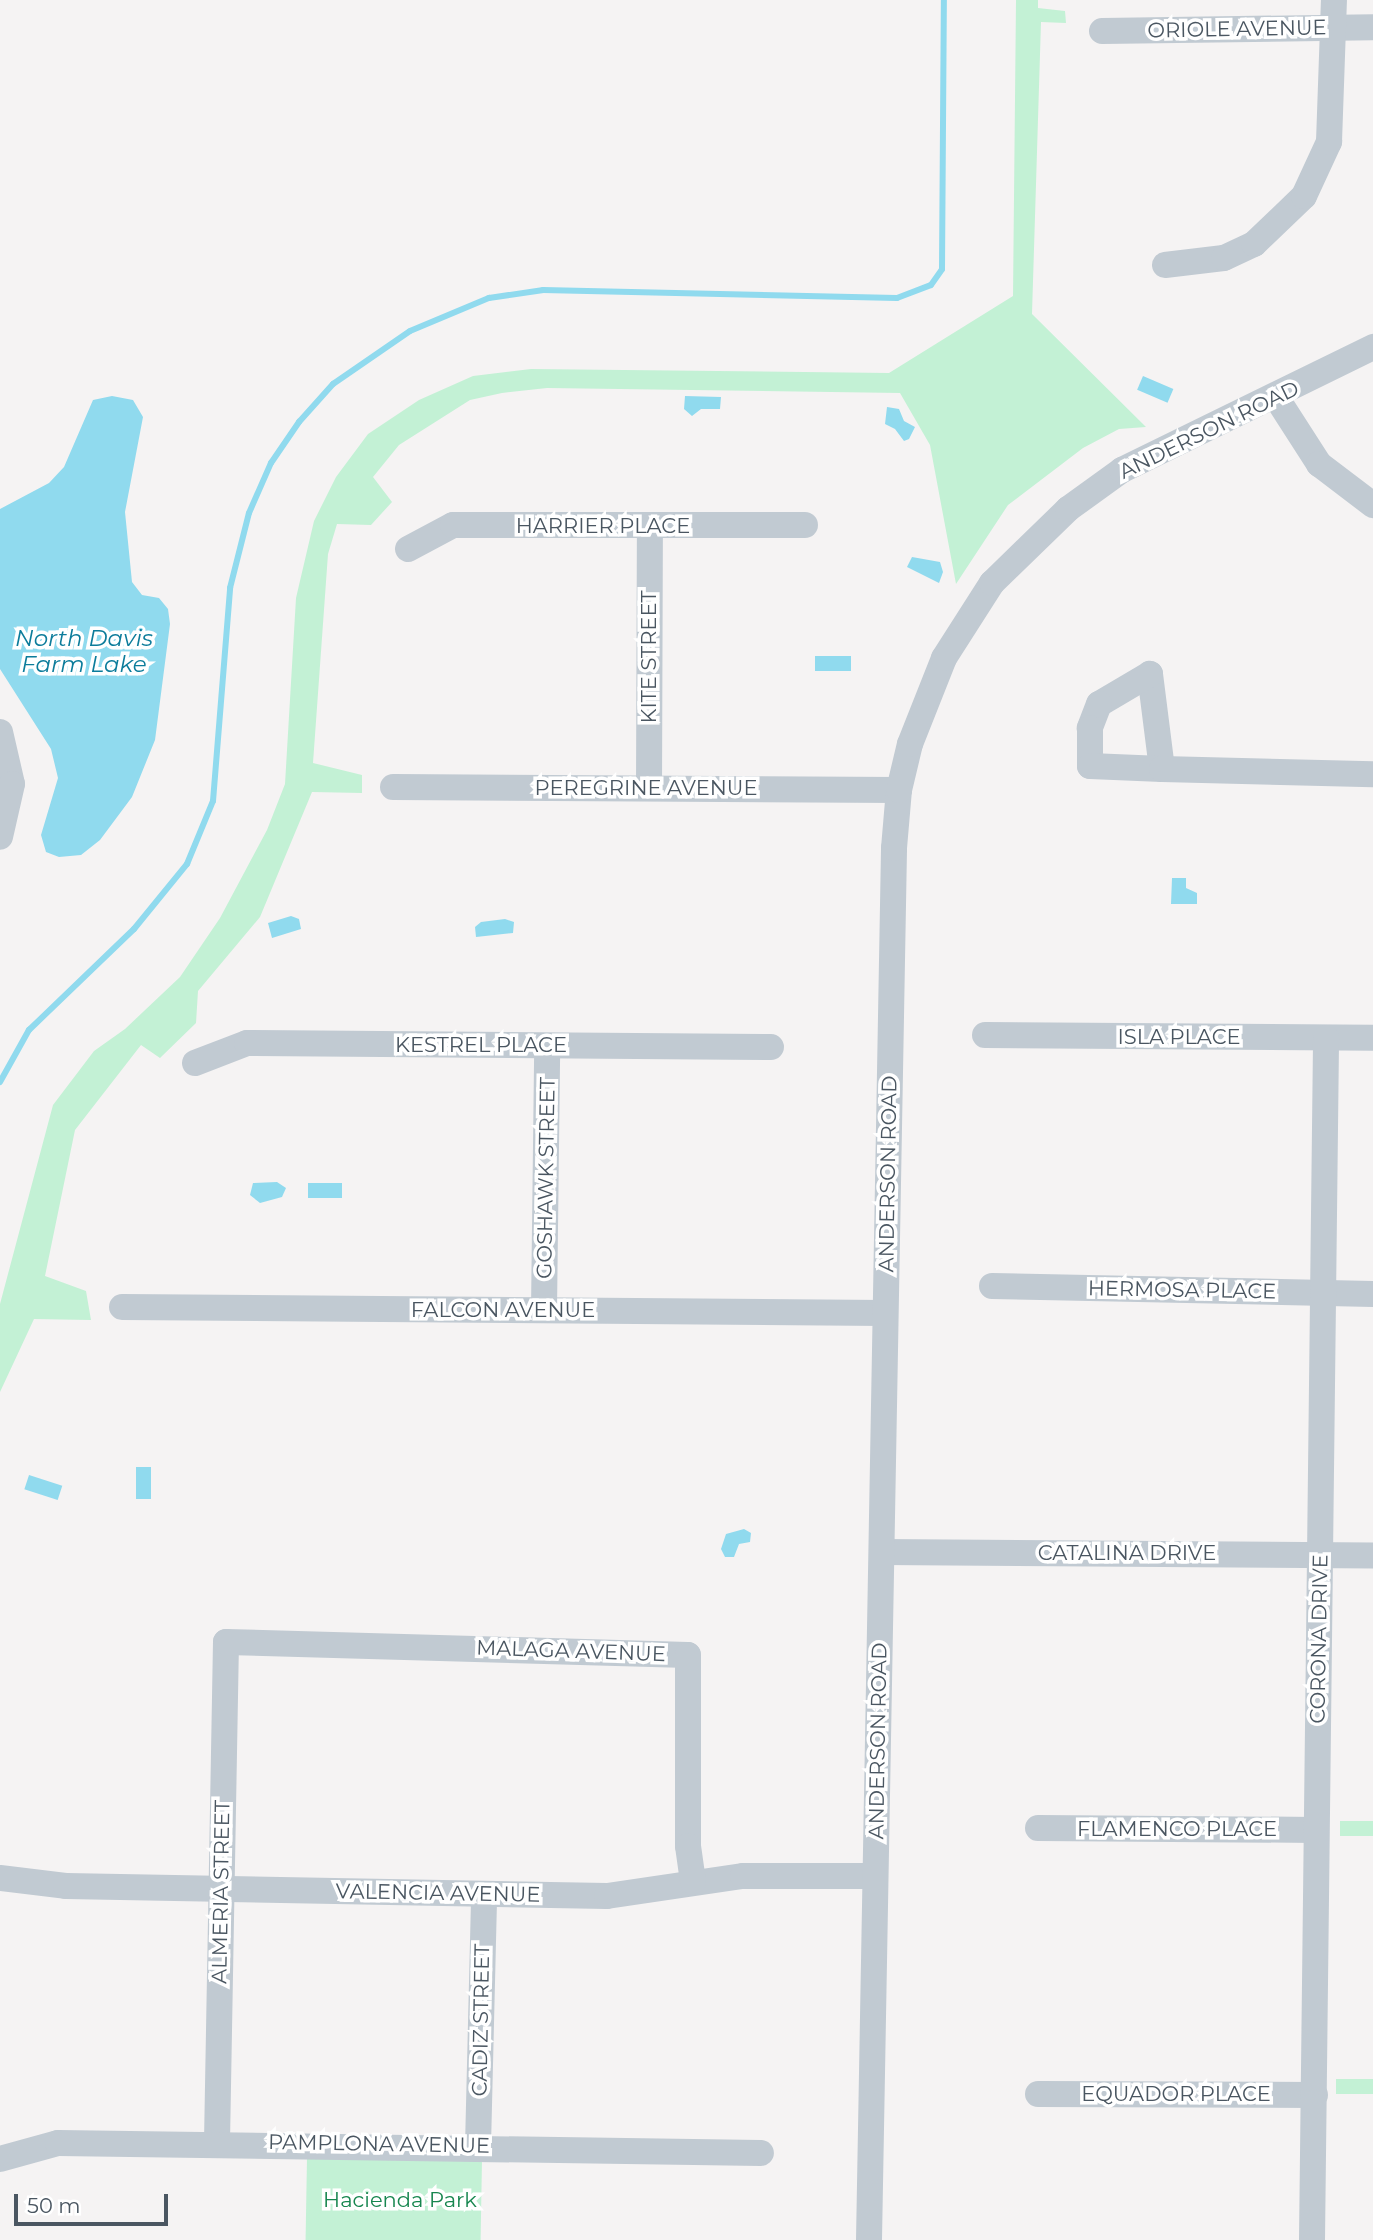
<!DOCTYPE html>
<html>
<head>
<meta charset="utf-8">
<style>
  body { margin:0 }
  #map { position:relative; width:1373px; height:2240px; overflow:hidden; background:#f5f3f3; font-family:Montserrat,sans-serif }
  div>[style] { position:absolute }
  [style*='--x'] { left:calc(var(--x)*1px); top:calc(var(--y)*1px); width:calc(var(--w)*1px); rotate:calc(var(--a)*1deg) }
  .green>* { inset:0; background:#c3f1d5; transform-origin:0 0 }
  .water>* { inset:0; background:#90daee; transform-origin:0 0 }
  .stream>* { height:6px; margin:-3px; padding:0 3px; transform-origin:3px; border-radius:3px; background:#90daee }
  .minor>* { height:26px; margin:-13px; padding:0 13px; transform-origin:13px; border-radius:13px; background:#c1cad2 }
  span { translate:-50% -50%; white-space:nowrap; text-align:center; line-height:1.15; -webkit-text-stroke:7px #fff; paint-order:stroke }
  .street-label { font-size:21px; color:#4a5661 }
  .park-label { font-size:21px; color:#17864f }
  .water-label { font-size:23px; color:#0c7c9b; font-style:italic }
  .scale { position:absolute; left:14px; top:2194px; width:154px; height:32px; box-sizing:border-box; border:4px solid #4a5661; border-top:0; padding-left:9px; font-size:21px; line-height:24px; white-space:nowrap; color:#4a5661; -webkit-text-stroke:5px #fff; paint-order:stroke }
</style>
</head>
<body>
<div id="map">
  <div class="green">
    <i style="clip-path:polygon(1016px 0,1038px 0,1038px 8px,1065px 11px,1066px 23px,1041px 22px,1032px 314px,1146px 427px,1119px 429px,1083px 448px,1008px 505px,956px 584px,930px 445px,900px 393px,547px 388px,502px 393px,470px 400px,399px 445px,373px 477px,392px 502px,371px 525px,337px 524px,328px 554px,313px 763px,362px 775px,362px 793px,312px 792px,260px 917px,198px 991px,196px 1023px,160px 1058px,141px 1045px,75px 1130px,45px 1276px,86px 1291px,91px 1320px,34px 1319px,0 1392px,0 1304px,53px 1105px,94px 1051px,125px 1029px,180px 977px,220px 918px,267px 830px,285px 784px,296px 598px,314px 521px,336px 477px,368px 434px,419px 400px,473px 376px,531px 369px,889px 373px,1013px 296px)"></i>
    <i style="left:1340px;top:1821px;width:33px;height:15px"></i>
    <i style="left:1336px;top:2079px;width:37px;height:15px"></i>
    <i style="left:307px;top:2158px;width:175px;height:82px;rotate:1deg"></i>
  </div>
  <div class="water">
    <i style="left:1143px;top:376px;width:33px;height:15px;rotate:23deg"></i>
    <i style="clip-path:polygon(112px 396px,133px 400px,143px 417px,125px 512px,132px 582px,142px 595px,159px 598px,168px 609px,170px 624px,155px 740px,132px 797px,100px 840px,81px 855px,59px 857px,46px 852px,41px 835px,58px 778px,51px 749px,0 669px,0 509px,49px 483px,64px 467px,93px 400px)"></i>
    <i style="clip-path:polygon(685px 396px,721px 397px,720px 409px,701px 409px,692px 416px,684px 409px)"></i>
    <i style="clip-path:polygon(887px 407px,899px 409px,904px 421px,915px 427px,909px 439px,904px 441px,895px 429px,885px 424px)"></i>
    <i style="clip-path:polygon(912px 557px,940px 562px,943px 572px,939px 583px,907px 567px)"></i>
    <i style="left:815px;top:656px;width:36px;height:15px"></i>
    <i style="clip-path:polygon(1172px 878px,1186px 878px,1186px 888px,1197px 893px,1197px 904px,1171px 904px)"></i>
    <i style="clip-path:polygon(291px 916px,299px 919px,301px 929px,272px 938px,268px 923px)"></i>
    <i style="clip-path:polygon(505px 919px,514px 922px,513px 933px,476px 937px,475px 927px,481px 922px)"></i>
    <i style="clip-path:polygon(277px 1182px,286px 1188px,282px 1197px,260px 1203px,250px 1195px,253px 1183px)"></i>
    <i style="left:308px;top:1183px;width:34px;height:15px"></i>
    <i style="left:136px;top:1467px;width:15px;height:32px"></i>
    <i style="left:29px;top:1475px;width:35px;height:15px;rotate:18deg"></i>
    <i style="clip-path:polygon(744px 1529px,751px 1533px,750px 1542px,739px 1544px,734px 1557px,725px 1557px,721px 1549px,726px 1534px)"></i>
  </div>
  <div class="stream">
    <i style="--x:0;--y:1082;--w:60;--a:-60.9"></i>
    <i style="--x:29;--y:1030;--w:146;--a:-43.9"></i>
    <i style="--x:134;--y:929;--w:84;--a:-50.8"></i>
    <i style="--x:187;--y:864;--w:68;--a:-67.6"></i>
    <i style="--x:213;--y:801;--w:214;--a:-85.4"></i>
    <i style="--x:230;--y:588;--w:77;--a:-75.8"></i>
    <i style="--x:249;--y:513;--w:55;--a:-66.3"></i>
    <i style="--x:271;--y:463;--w:50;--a:-55.7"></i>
    <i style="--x:299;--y:422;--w:51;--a:-48.2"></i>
    <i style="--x:333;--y:384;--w:93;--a:-34.5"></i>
    <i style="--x:410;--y:331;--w:86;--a:-22.7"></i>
    <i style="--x:489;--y:298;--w:55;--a:-8.4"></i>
    <i style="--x:543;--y:290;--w:354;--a:1.3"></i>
    <i style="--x:897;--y:298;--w:36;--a:-21"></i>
    <i style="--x:931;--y:285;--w:19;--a:-55"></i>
    <i style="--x:942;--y:269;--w:269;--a:-89.6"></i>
  </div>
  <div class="minor">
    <i style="--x:1102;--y:31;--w:271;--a:-0.8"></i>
    <i style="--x:1165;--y:265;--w:59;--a:-6.8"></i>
    <i style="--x:1224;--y:258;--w:33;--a:-25"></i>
    <i style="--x:1254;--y:244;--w:69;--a:-43.8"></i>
    <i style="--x:1304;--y:196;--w:60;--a:-65.2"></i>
    <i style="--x:1329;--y:142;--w:142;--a:-88"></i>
    <i style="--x:1276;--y:397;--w:80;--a:57.3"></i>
    <i style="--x:1319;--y:464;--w:68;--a:37.2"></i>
    <i style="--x:408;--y:549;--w:51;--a:-28.1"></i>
    <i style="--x:453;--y:525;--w:352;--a:0"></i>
    <i style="--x:0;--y:732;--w:53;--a:77"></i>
    <i style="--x:12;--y:784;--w:54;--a:102.8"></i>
    <i style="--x:1162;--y:769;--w:96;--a:-97.2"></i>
    <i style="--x:1150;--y:674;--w:59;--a:149.5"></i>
    <i style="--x:1099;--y:704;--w:26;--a:111"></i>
    <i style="--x:1090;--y:728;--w:38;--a:90"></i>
    <i style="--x:1090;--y:766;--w:72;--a:2.4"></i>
    <i style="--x:1162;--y:769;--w:211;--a:1.4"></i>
    <i style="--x:393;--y:787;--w:506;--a:0.34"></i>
    <i style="--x:649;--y:788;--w:261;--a:-89.8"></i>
    <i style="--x:985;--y:1035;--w:388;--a:0.4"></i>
    <i style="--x:195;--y:1063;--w:56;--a:-21"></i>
    <i style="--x:247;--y:1043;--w:524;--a:0.44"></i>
    <i style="--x:992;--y:1286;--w:381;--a:1.2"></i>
    <i style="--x:122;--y:1307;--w:763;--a:0.45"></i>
    <i style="--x:544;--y:1310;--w:264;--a:-89.3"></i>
    <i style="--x:882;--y:1552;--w:491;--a:0.4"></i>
    <i style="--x:1038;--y:1828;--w:278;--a:0.4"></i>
    <i style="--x:0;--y:1878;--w:66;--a:6.9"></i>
    <i style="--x:66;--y:1886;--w:541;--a:1.06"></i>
    <i style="--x:607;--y:1896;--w:137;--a:-8.4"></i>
    <i style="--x:743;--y:1876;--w:132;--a:0"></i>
    <i style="--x:1038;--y:2094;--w:277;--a:0.2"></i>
    <i style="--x:217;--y:2142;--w:500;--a:-88.97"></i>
    <i style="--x:226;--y:1642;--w:462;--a:1.6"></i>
    <i style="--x:688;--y:1655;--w:191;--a:90"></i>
    <i style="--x:688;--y:1846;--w:36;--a:82"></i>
    <i style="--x:478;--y:2146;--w:252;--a:-88.6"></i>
    <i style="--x:0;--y:2159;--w:60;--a:-15.4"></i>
    <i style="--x:58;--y:2143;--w:703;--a:0.81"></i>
    <i style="--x:869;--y:2240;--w:1392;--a:-88.97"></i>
    <i style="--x:894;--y:848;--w:58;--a:-85.1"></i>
    <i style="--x:899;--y:790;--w:47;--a:-76.6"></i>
    <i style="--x:910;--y:744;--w:92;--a:-68.4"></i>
    <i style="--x:944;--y:658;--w:89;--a:-57.4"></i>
    <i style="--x:992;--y:583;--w:106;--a:-44.2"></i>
    <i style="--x:1068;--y:509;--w:67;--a:-35.8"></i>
    <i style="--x:1122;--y:470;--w:280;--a:-26.1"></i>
    <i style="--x:1312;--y:2240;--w:1202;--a:-89.33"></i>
  </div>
  <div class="street-label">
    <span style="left:1237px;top:29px;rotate:-1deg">ORIOLE AVENUE</span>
    <span style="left:1209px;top:430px;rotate:-26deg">ANDERSON ROAD</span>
    <span style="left:603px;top:526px">HARRIER PLACE</span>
    <span style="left:649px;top:657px;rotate:-90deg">KITE STREET</span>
    <span style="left:646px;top:788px">PEREGRINE AVENUE</span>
    <span style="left:1179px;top:1037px">ISLA PLACE</span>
    <span style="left:481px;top:1045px">KESTREL PLACE</span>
    <span style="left:888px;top:1174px;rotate:-89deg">ANDERSON ROAD</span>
    <span style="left:546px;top:1178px;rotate:-89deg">GOSHAWK STREET</span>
    <span style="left:1182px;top:1290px;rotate:1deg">HERMOSA PLACE</span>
    <span style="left:503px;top:1310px">FALCON AVENUE</span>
    <span style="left:1127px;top:1553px">CATALINA DRIVE</span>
    <span style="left:1319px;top:1639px;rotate:-89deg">CORONA DRIVE</span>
    <span style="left:571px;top:1651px;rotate:2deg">MALAGA AVENUE</span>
    <span style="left:878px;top:1741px;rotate:-89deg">ANDERSON ROAD</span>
    <span style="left:1177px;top:1829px">FLAMENCO PLACE</span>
    <span style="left:221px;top:1892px;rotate:-89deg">ALMERIA STREET</span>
    <span style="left:438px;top:1893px;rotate:1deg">VALENCIA AVENUE</span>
    <span style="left:481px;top:2020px;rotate:-89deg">CADIZ STREET</span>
    <span style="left:1176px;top:2094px">EQUADOR PLACE</span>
    <span style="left:379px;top:2144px;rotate:1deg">PAMPLONA AVENUE</span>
  </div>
  <div class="park-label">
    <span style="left:400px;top:2200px">Hacienda Park</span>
  </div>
  <div class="water-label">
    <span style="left:84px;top:651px">North Davis<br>Farm Lake</span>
  </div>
  <div class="scale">50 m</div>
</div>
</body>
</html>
